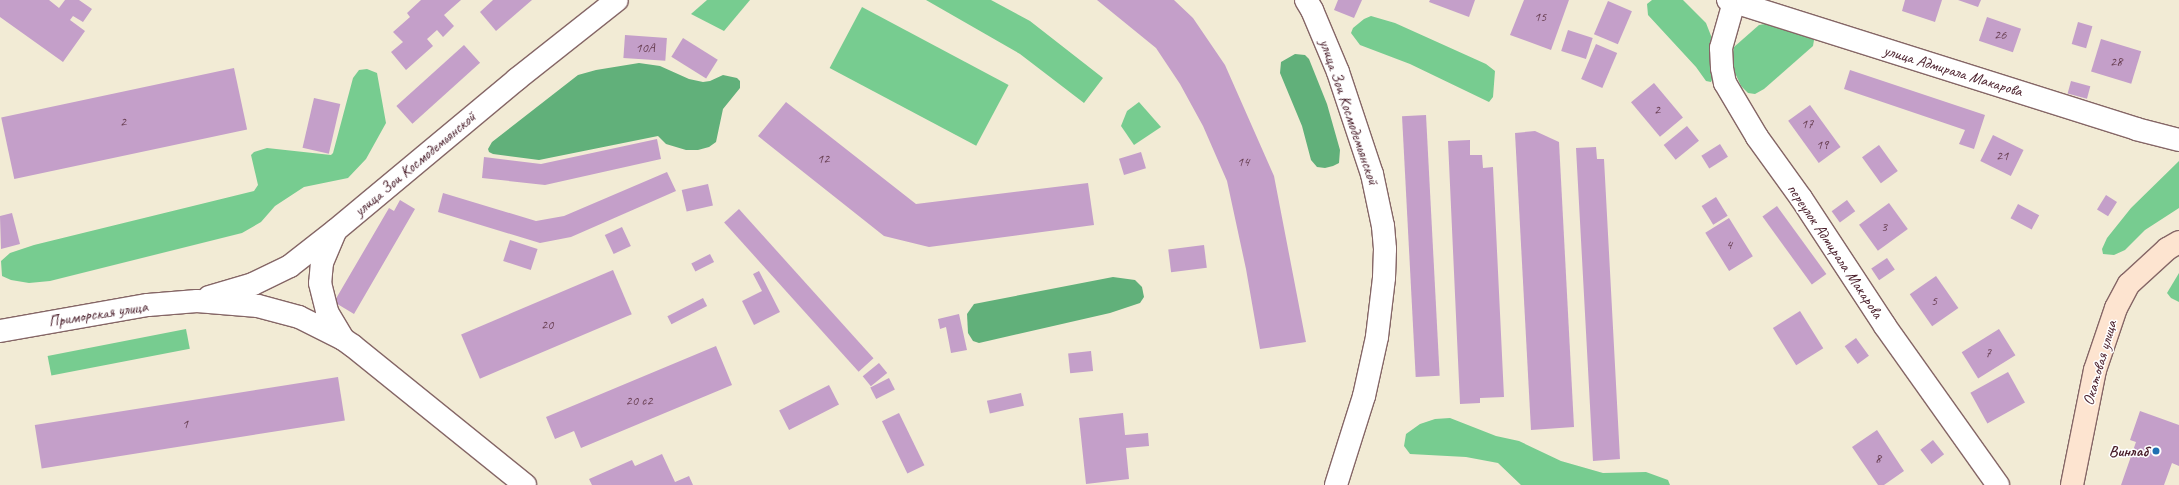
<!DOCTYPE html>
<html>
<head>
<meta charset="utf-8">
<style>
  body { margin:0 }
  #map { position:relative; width:2179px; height:485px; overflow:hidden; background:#f2ebd5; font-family:Caveat,sans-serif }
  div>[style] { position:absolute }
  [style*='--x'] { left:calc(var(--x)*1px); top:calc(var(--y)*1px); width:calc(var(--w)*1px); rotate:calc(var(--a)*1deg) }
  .green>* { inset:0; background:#77cc90; transform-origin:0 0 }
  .forest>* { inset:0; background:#61b07a }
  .building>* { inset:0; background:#c49fc9; transform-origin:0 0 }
  .roads { filter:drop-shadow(1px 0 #856666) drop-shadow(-1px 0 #856666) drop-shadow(0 1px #856666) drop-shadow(0 -1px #856666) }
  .street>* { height:22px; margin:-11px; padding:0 11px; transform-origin:11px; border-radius:11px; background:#fff }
  .secondary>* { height:22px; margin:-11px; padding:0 11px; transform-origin:11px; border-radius:11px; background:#fde4d0 }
  .dots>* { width:11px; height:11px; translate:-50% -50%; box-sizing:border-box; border:2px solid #fff; border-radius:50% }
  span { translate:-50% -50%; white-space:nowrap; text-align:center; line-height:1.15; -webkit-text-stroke:3px #fff; paint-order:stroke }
  .number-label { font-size:14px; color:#683f52 }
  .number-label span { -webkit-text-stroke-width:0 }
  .street-label { font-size:16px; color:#4a1f2b }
  .poi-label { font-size:16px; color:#4a1f2b; font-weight:700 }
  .right { translate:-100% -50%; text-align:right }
</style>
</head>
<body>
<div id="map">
  <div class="green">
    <i style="clip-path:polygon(707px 0,750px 0,724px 31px,691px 14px)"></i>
    <i style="clip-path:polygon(926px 0,991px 0,1030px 21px,1103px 78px,1084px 103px,1020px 54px)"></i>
    <i style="clip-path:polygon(1652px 0,1683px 0,1706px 23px,1715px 46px,1714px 76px,1711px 82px,1706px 81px,1696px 67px,1648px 15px,1647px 4px)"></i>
    <i style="left:862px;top:7px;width:166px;height:69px;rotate:28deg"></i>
    <i style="clip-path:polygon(1371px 16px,1395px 23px,1486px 64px,1495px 71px,1493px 97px,1489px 102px,1410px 64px,1360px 45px,1351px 33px,1353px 28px,1364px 19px)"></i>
    <i style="clip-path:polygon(1771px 23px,1811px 35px,1814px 40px,1813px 46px,1764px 89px,1755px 94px,1748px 93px,1741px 86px,1735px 73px,1732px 57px,1734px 47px,1759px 25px)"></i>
    <i style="clip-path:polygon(367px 69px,377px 73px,386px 123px,366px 159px,348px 178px,304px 187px,275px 206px,261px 222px,242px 233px,50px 281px,29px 283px,11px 280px,2px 276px,1px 261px,10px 253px,34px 245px,254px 191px,258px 185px,251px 155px,254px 152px,267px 148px,331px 155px,333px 153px,353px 78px,359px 70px)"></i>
    <i style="clip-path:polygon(1139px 102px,1161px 127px,1134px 145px,1121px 126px,1127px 111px)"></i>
    <i style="clip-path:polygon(2179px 161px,2179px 208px,2145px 230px,2125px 250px,2114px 255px,2103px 254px,2102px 249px,2107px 238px,2131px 208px)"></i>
    <i style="clip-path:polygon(2179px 273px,2179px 302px,2171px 298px,2167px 293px)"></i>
    <i style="left:186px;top:329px;width:20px;height:141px;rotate:79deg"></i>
    <i style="clip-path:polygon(1450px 418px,1496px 436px,1519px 441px,1561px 461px,1603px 473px,1646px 472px,1668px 480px,1670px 485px,1521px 485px,1498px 463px,1466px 457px,1410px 454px,1404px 446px,1406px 434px,1420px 424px,1435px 419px)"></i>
  </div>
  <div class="forest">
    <i style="clip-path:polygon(1295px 54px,1305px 55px,1309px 59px,1327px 104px,1340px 150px,1339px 163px,1333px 166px,1325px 168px,1317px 167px,1311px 160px,1302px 126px,1280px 73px,1281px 62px)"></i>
    <i style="clip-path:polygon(639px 63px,660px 66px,689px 79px,703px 82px,710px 81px,723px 75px,737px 78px,740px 81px,740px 88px,723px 109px,716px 142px,709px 147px,698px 150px,686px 150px,666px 144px,658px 136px,539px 160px,493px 154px,489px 152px,488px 149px,492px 142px,578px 75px,596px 70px)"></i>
    <i style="clip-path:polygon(1113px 277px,1135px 280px,1142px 287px,1144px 297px,1140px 303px,1110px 313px,979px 343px,973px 341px,968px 333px,967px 314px,974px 304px)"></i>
  </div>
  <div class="building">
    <i style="clip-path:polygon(0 0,49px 0,59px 8px,65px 0,79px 0,92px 9px,83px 22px,73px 16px,70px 20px,85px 31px,63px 62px,0 17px)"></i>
    <i style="clip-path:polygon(421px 0,461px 0,444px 15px,454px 26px,443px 37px,437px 30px,427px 39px,433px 46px,406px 70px,391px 52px,403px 42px,393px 32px,410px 17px,407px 13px)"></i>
    <i style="clip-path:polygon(493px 0,532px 0,496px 31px,480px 12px)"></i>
    <i style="clip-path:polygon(1097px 0,1174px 0,1193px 18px,1225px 65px,1274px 176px,1306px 342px,1260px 349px,1246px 269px,1227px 181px,1203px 126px,1180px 84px,1156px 48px)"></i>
    <i style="clip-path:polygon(1338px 0,1362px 0,1354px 18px,1334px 10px)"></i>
    <i style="clip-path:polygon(1430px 0,1475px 0,1469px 17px,1429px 2px)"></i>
    <i style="clip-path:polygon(1524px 0,1569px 0,1551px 50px,1510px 35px)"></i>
    <i style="clip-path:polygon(1905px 0,1942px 0,1935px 22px,1902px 11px)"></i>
    <i style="clip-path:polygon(1958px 0,1981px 0,1978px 7px)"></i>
    <i style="left:1608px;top:1px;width:26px;height:36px;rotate:23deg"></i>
    <i style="left:1987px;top:17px;width:36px;height:25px;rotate:19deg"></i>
    <i style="left:2078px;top:22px;width:15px;height:23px;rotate:16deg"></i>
    <i style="left:1568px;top:30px;width:26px;height:22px;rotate:18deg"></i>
    <i style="left:625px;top:35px;width:42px;height:23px;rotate:4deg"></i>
    <i style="left:683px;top:38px;width:41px;height:22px;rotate:32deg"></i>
    <i style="left:2101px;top:39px;width:42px;height:34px;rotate:17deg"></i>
    <i style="left:1596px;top:44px;width:23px;height:38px;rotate:23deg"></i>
    <i style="left:464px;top:45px;width:24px;height:91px;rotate:48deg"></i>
    <i style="left:234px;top:68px;width:63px;height:238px;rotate:78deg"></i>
    <i style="clip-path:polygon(1850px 70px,1985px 115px,1974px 149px,1959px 144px,1965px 130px,1844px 89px)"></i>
    <i style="left:2071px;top:81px;width:20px;height:13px;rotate:15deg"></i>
    <i style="left:1654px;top:83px;width:45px;height:30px;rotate:50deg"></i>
    <i style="left:314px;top:98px;width:27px;height:51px;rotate:13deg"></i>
    <i style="clip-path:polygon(786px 102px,916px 204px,1088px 183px,1094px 225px,929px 247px,884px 236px,758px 136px)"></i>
    <i style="left:1810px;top:105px;width:52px;height:27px;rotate:54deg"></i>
    <i style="left:1426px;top:115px;width:261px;height:24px;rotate:87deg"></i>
    <i style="left:1687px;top:126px;width:19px;height:30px;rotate:51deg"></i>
    <i style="clip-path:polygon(1535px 131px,1559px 142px,1574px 427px,1531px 430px,1515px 133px)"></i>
    <i style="left:1993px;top:135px;width:34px;height:29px;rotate:26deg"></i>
    <i style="clip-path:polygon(657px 139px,661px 159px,545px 185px,482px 178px,484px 157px,541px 164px)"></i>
    <i style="clip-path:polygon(1470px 140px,1470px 155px,1482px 155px,1483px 168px,1493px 167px,1504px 397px,1480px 398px,1480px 403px,1460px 404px,1448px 141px)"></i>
    <i style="left:1720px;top:144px;width:15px;height:22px;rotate:58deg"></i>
    <i style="left:1879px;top:145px;width:32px;height:21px;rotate:54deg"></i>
    <i style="clip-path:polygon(1596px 147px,1597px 159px,1604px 159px,1620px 459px,1593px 461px,1576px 148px)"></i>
    <i style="left:1141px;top:152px;width:17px;height:23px;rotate:73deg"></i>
    <i style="clip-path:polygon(667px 172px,676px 191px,571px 237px,540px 243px,438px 212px,443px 193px,536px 221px,564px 216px)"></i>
    <i style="left:708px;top:184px;width:22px;height:27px;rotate:77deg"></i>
    <i style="left:2106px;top:195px;width:13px;height:17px;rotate:32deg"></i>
    <i style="left:1716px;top:197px;width:22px;height:17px;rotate:58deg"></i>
    <i style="clip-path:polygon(400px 200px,415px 209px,354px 314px,334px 302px,389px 208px,394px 211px)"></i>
    <i style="left:1847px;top:200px;width:14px;height:19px;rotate:54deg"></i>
    <i style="left:1889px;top:203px;width:32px;height:37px;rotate:54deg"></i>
    <i style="left:2018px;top:204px;width:24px;height:16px;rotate:28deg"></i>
    <i style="left:1777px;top:206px;width:84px;height:18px;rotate:54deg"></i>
    <i style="left:739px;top:209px;width:201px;height:20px;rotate:48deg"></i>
    <i style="clip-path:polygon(12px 213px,20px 244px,1px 249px,0 216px)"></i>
    <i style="left:1729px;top:218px;width:45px;height:28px;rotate:58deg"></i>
    <i style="left:622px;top:227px;width:21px;height:19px;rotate:65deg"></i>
    <i style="left:510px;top:240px;width:29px;height:22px;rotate:18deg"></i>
    <i style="left:1204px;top:245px;width:23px;height:36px;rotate:83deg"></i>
    <i style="left:710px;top:254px;width:9px;height:21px;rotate:63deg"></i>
    <i style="left:1887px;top:258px;width:14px;height:19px;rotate:56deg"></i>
    <i style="left:613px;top:270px;width:48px;height:165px;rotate:67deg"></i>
    <i style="clip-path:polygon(759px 271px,780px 312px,754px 325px,742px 301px,762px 291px,753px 274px)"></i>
    <i style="left:1936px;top:276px;width:39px;height:32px;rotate:55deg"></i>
    <i style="left:703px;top:298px;width:9px;height:40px;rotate:63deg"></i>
    <i style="left:1800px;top:311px;width:44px;height:32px;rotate:58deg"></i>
    <i style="clip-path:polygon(959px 314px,967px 350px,951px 353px,946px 327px,940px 329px,938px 319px)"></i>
    <i style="left:1999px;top:329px;width:31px;height:44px;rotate:58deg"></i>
    <i style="left:1856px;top:338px;width:22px;height:14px;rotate:54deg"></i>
    <i style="clip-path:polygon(716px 346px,732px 385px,581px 448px,574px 431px,555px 439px,546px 417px)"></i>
    <i style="left:1091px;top:351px;width:20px;height:23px;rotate:84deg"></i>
    <i style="left:879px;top:363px;width:13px;height:21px;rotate:51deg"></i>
    <i style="left:2008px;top:372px;width:35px;height:43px;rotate:61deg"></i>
    <i style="left:338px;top:377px;width:44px;height:307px;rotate:81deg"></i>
    <i style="left:889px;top:378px;width:13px;height:21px;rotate:63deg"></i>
    <i style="left:829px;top:385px;width:22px;height:56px;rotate:63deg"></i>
    <i style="left:1021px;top:393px;width:13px;height:35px;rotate:77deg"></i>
    <i style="clip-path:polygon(2140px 411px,2179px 425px,2179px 466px,2172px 463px,2164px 485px,2121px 485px,2136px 442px,2130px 440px)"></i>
    <i style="left:899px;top:413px;width:58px;height:19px;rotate:64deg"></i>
    <i style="clip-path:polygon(1123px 413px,1125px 435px,1148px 433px,1149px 446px,1126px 448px,1129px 479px,1086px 484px,1079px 418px)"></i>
    <i style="clip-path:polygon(1877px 430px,1904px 471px,1884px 485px,1878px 485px,1852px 447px)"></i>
    <i style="left:1933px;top:440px;width:18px;height:16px;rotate:52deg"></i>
    <i style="clip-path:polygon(662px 454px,675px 482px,689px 476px,693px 485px,592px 485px,589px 479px,632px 460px,635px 466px)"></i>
  </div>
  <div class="roads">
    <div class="street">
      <i style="--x:1306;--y:0;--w:12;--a:59"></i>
      <i style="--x:1312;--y:10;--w:67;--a:67.2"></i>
      <i style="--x:1338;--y:72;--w:108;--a:71.6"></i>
      <i style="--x:1372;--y:174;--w:53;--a:78.1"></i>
      <i style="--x:1383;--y:226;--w:23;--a:85"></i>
      <i style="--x:1385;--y:249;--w:29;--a:92"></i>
      <i style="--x:1384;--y:278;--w:59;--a:96.8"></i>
      <i style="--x:1377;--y:337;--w:60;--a:102.4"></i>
      <i style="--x:1364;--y:396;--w:93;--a:107.5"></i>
      <i style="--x:1728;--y:0;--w:428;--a:17.5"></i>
      <i style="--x:2136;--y:129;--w:44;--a:14.3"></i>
      <i style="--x:1734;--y:2;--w:48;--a:105.8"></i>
      <i style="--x:1721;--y:48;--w:20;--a:87"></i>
      <i style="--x:1722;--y:68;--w:15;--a:79"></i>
      <i style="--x:1725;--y:83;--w:63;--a:59.3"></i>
      <i style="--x:1757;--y:137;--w:75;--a:54.2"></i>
      <i style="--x:1801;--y:198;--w:153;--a:56.7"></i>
      <i style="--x:1885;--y:326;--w:195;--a:54.6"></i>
      <i style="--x:335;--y:232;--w:33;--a:113"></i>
      <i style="--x:322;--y:262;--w:21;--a:95"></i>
      <i style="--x:320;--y:283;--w:30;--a:76"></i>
      <i style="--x:327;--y:312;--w:31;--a:59"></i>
      <i style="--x:209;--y:297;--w:46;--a:-16.5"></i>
      <i style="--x:253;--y:284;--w:41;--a:-25.9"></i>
      <i style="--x:290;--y:266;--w:58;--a:-38"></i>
      <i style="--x:336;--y:230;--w:236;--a:-39.8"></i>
      <i style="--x:517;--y:79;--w:127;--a:-38.3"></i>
      <i style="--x:0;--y:331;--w:150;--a:-10"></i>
      <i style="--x:148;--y:305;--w:49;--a:-4.7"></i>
      <i style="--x:197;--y:301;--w:61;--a:4.7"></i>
      <i style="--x:258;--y:306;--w:42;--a:15"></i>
      <i style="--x:299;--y:317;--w:49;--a:26.6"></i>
      <i style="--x:343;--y:339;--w:12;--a:35"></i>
      <i style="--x:353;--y:346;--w:221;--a:38.9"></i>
    </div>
    <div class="secondary">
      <i style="--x:2072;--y:485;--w:117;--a:-78.7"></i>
      <i style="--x:2095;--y:370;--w:65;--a:-71.3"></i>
      <i style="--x:2116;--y:308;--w:27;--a:-62"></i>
      <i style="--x:2129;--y:284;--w:52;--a:-42.6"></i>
      <i style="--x:2167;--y:249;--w:14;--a:-30"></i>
    </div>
  </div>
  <div class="dots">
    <i style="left:2156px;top:451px;background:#1f6fb2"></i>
  </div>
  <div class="number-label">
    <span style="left:1540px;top:17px">15</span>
    <span style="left:2000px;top:35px">26</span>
    <span style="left:645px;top:48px">10А</span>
    <span style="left:2116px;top:62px">28</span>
    <span style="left:1657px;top:110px">2</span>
    <span style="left:123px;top:122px">2</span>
    <span style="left:1807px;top:124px">17</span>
    <span style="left:1822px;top:145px">19</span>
    <span style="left:2002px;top:156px">21</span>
    <span style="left:823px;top:159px">12</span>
    <span style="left:1243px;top:162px">14</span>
    <span style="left:1884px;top:227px">3</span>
    <span style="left:1729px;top:245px">4</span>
    <span style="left:1934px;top:301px">5</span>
    <span style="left:547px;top:325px">20</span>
    <span style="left:1988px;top:353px">7</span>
    <span style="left:639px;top:401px">20 с2</span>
    <span style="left:185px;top:424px">1</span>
    <span style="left:1878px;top:459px">8</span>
  </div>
  <div class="street-label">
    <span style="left:1953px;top:71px;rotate:17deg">улица Адмирала Макарова</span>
    <span style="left:1349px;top:112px;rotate:71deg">улица Зои Космодемьянской</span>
    <span style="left:415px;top:164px;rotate:-40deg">улица Зои Космодемьянской</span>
    <span style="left:1835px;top:251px;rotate:56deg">переулок Адмирала Макарова</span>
    <span style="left:98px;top:314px;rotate:-9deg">Приморская улица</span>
    <span style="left:2100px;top:363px;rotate:-74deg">Окатовая улица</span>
  </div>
  <div class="poi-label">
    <span class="right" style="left:2148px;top:451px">Винлаб</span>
  </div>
</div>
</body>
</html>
